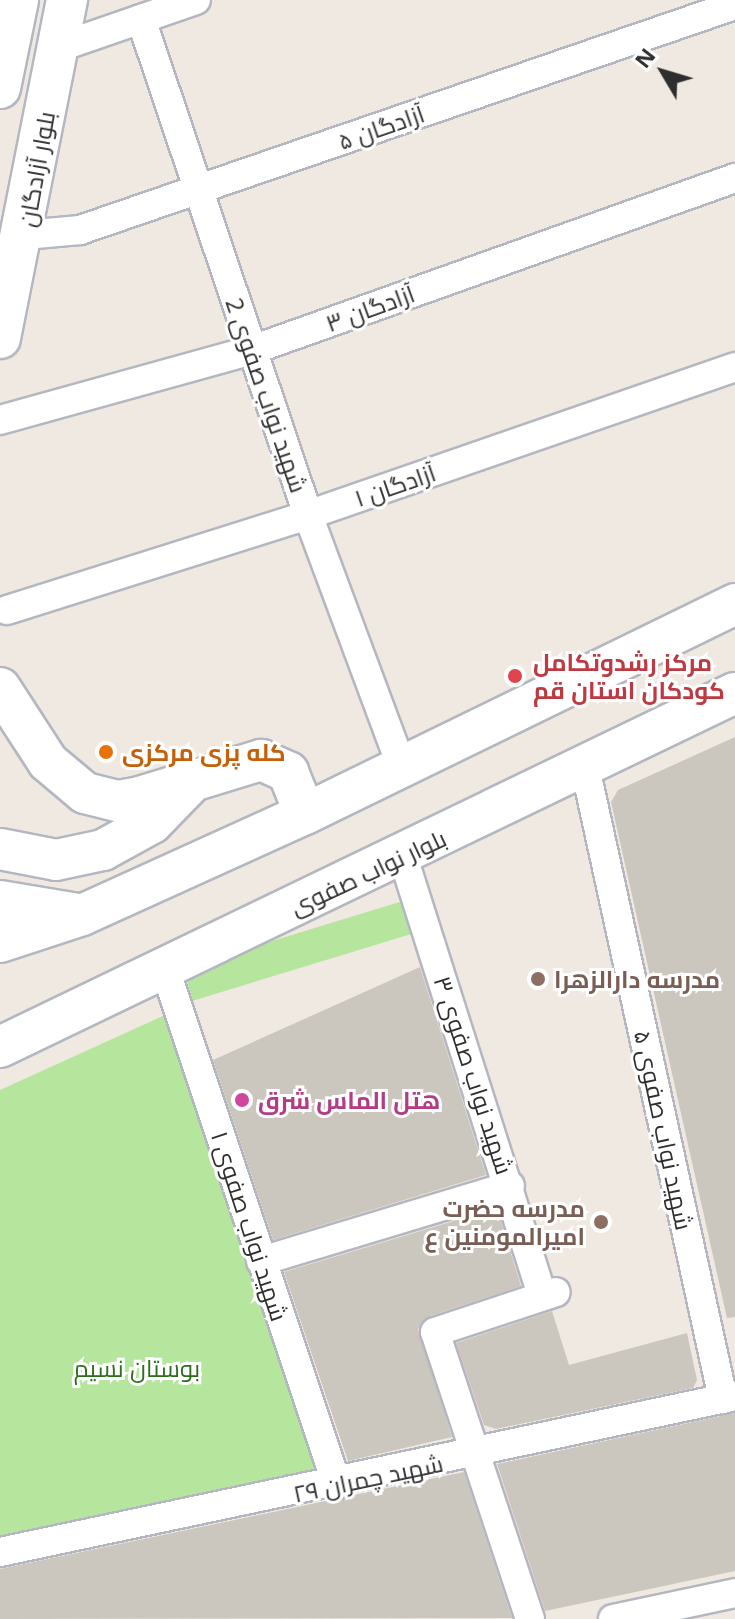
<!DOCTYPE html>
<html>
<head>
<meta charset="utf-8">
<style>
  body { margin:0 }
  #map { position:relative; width:735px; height:1619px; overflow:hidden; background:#efe9e1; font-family:"Open Sans",Cairo,sans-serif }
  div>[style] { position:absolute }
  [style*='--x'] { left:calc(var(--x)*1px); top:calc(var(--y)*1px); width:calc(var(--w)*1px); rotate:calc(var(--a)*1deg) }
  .green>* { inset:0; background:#b6e59e; transform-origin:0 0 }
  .building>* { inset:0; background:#cbc7bf }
  .roads { filter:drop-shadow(2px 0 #b4b7c1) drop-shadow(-2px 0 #b4b7c1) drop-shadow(0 2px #b4b7c1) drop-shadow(0 -2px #b4b7c1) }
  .street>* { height:28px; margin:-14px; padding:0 14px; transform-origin:14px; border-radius:14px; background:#fff }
  .secondary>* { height:40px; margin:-20px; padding:0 20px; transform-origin:20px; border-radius:20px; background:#fff }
  .dots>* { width:22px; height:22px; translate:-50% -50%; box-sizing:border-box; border:4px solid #fff; border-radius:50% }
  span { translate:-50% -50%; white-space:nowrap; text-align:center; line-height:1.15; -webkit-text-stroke:6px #fff; paint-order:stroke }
  .street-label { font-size:24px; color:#2e2e2e }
  .health-label { font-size:24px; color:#be3a42; font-weight:700 }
  .left { translate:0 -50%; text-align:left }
  .food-label { font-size:24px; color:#c56008; font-weight:700 }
  .education-label { font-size:24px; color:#785e54; font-weight:700 }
  .right { translate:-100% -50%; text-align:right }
  .hotel-label { font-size:24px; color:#b23c85; font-weight:700 }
  .park-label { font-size:24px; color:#2c6e1b }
  .north { position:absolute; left:623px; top:32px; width:80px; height:80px; -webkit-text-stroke:6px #fff; paint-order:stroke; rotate:308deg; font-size:22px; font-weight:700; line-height:32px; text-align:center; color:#2e2e2e }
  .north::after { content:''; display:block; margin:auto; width:28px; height:36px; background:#2e2e2e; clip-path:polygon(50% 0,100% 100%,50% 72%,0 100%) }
</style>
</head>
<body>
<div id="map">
  <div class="green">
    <i style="left:403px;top:901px;width:34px;height:230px;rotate:73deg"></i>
    <i style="clip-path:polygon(165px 1015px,317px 1468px,0 1539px,0 1090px)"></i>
  </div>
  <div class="building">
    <i style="clip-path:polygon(735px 737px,735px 1317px,727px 1318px,611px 802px,618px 790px)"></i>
    <i style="clip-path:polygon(420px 967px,486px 1175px,273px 1240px,213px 1060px)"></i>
    <i style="clip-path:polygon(497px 1208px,521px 1286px,430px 1316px,418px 1329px,452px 1437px,348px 1461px,284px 1272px)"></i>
    <i style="clip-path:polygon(552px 1311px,569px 1365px,687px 1333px,697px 1380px,693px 1388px,496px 1429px,484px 1425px,456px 1343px)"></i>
    <i style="clip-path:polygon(735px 1413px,735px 1571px,545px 1611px,497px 1464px)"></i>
    <i style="clip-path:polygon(464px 1472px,512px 1618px,0 1619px,0 1569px)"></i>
  </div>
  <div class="roads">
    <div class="street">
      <i style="--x:141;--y:19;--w:523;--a:71.39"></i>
      <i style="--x:308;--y:515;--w:270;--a:69.6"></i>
      <i style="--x:57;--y:48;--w:147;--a:-19.1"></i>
      <i style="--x:25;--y:235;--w:55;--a:-5.2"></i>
      <i style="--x:80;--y:230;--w:693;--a:-18.96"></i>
      <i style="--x:0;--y:420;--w:262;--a:-15.5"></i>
      <i style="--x:252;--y:350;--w:513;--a:-19.6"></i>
      <i style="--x:7;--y:610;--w:316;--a:-17.5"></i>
      <i style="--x:308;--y:515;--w:452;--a:-19.1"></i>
      <i style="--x:585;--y:767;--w:647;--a:77.68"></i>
      <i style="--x:403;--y:857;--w:459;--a:72.4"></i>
      <i style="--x:164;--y:966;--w:547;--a:71.57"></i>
      <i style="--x:261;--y:1261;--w:260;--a:-16.8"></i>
      <i style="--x:0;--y:1552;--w:751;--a:-11.98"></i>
      <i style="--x:530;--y:1619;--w:302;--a:-108.3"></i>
      <i style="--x:435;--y:1332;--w:127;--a:-18.3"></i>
      <i style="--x:613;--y:1619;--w:125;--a:-12"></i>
    </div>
    <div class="secondary">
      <i style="--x:0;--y:88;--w:90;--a:-78.4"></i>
      <i style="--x:0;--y:338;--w:345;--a:-78.8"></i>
      <i style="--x:0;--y:688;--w:88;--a:57"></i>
      <i style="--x:48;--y:762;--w:48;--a:40"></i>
      <i style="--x:85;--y:793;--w:34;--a:14"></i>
      <i style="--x:118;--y:801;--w:22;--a:-10"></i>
      <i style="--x:140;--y:797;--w:127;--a:-17"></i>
      <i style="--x:261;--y:760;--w:30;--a:24"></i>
      <i style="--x:288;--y:772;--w:45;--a:68"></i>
      <i style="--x:0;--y:849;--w:57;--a:11.1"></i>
      <i style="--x:56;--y:860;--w:48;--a:-12"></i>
      <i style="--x:103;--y:850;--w:56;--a:-28.9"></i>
      <i style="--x:152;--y:823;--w:52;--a:-45.8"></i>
      <i style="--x:0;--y:901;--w:79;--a:9.5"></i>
      <i style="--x:0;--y:942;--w:86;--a:-18.2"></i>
      <i style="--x:82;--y:915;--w:245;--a:-24.4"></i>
      <i style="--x:305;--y:814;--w:479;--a:-26"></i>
      <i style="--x:0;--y:1047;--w:816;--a:-25.72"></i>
    </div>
  </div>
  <div class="dots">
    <i style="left:515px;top:676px;background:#e0444e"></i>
    <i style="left:106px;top:752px;background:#e8710a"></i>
    <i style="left:538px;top:979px;background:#8d6e63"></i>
    <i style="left:242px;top:1100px;background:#d1479c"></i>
    <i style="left:601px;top:1222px;background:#8d6e63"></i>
  </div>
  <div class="street-label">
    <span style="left:381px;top:127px;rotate:-19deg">آزادگان ۵</span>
    <span style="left:36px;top:169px;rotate:-80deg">بلوار آزادگان</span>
    <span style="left:370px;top:308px;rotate:-20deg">آزادگان ۳</span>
    <span style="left:267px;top:395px;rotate:71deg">شهید نواب صفوی 2</span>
    <span style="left:395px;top:485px;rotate:-19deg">آزادگان ۱</span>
    <span style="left:368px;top:872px;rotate:-25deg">بلوار نواب صفوی</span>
    <span style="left:474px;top:1075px;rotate:72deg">شهید نواب صفوی ۳</span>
    <span style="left:664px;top:1130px;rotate:78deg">شهید نواب صفوی ۵</span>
    <span style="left:250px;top:1226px;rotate:72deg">شهید نواب صفوی ۱</span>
    <span style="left:368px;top:1478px;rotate:-12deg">شهید چمران ۲۹</span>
  </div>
  <div class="health-label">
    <span class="left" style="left:533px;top:676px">مرکز رشدوتکامل<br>کودکان استان قم</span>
  </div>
  <div class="food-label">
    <span class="left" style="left:122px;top:752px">کله پزی مرکزی</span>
  </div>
  <div class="education-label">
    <span class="left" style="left:554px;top:979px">مدرسه دارالزهرا</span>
    <span class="right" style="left:585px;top:1222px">مدرسه حضرت<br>امیرالمومنین ع</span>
  </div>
  <div class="hotel-label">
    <span class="left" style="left:258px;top:1100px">هتل الماس شرق</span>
  </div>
  <div class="park-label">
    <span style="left:137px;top:1368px">بوستان نسیم</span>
  </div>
  <div class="north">N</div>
</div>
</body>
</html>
